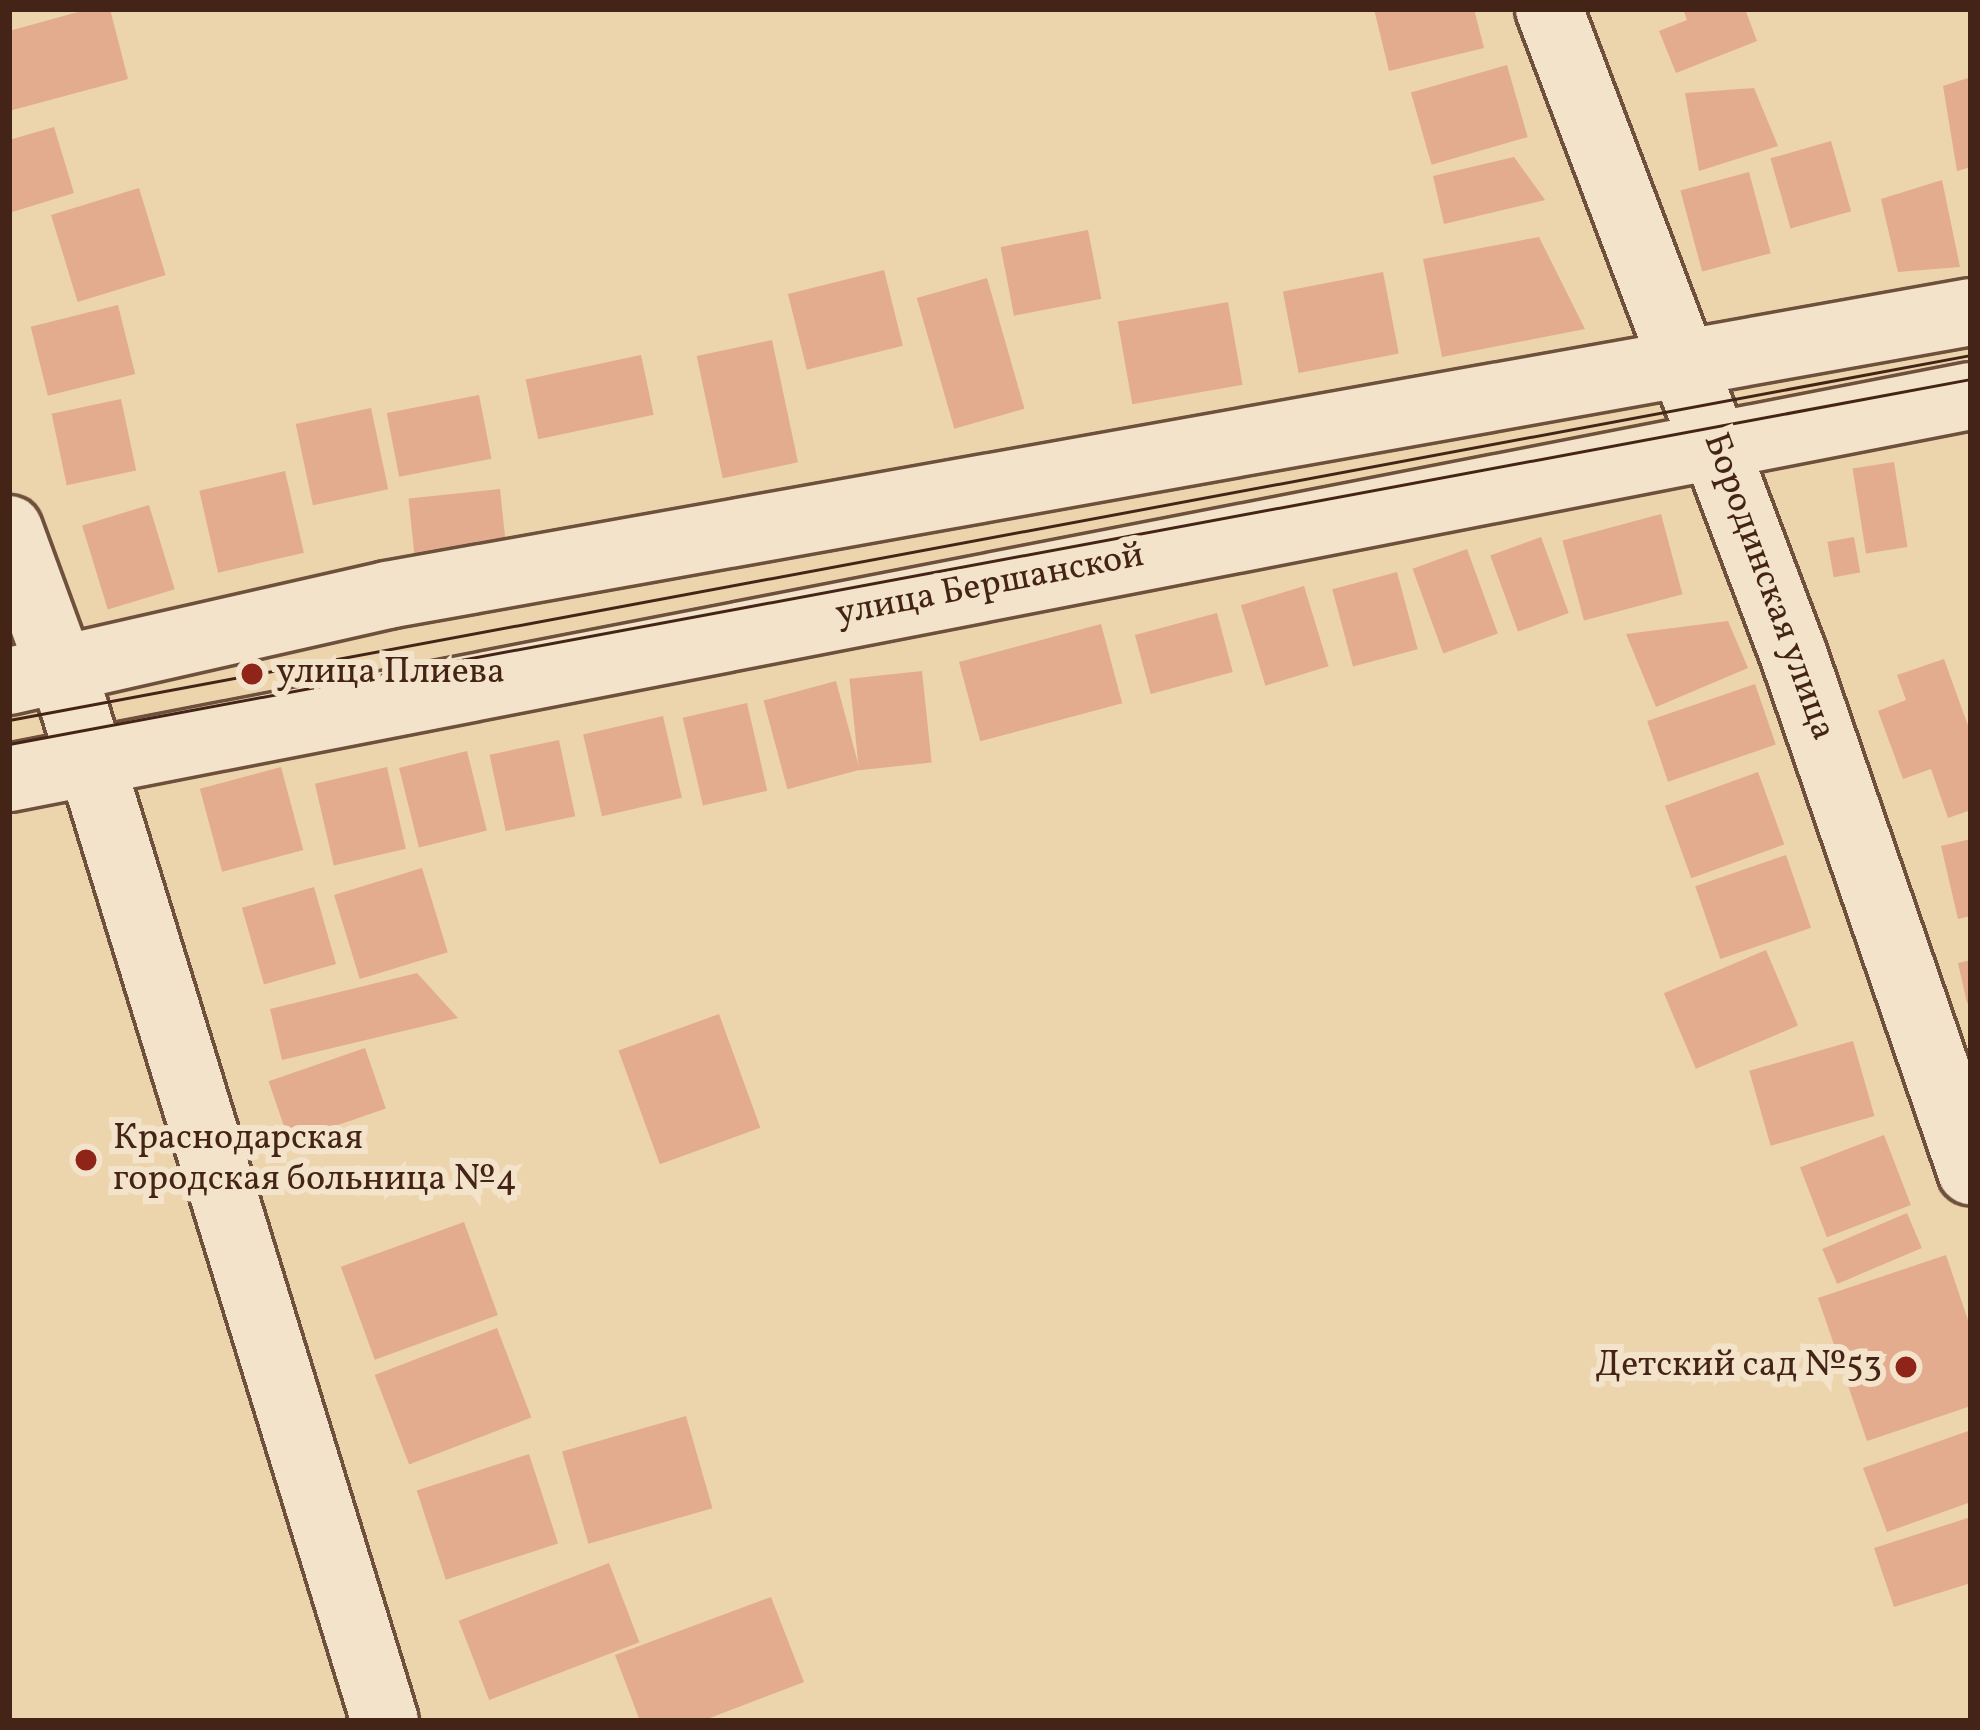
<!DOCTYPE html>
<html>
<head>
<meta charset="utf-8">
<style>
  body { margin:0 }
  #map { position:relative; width:1980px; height:1730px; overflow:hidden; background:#ecd4ad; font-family:Vollkorn,serif }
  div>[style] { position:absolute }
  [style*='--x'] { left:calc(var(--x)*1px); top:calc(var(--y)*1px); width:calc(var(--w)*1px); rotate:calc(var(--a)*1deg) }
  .building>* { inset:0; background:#e4ac8e; transform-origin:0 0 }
  .roads { filter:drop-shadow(3px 0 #6e503c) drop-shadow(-3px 0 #6e503c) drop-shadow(0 3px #6e503c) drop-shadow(0 -3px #6e503c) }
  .minor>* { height:66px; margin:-33px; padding:0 33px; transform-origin:33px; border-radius:33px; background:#f3e3ca }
  .tram>* { height:3px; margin:-1.5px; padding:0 1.5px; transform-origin:1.5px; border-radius:1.5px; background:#442416 }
  .dots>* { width:33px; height:33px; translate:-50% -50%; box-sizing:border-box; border:6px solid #f3e3ca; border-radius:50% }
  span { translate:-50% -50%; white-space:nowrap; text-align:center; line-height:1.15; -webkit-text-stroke:12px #f3e3ca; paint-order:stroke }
  .street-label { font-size:36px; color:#442416 }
  .poi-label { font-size:36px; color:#442416 }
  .left { translate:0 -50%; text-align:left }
  .right { translate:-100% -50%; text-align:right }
  .frame { position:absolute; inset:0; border:12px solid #442416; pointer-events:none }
</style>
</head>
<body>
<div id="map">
  <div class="building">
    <i style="clip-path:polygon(89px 9px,110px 9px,128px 79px,9px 111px,9px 31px)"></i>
    <i style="clip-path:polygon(1374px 9px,1474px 9px,1484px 48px,1389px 71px)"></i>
    <i style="clip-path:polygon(1683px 9px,1745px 9px,1757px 41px,1676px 73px,1659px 31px,1687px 20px)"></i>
    <i style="left:1507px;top:65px;width:75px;height:100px;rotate:74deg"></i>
    <i style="clip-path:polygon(1971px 77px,1971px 167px,1957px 171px,1943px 86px)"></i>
    <i style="clip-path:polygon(1754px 88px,1778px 146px,1699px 171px,1685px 93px)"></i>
    <i style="clip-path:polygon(54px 127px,74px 193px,9px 213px,9px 140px)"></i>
    <i style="left:1831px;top:141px;width:73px;height:63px;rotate:74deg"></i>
    <i style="clip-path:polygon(1514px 157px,1545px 200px,1444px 224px,1433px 176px)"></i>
    <i style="left:1749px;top:172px;width:84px;height:71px;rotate:75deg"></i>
    <i style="clip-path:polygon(1942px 180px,1960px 267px,1898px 272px,1881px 199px)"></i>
    <i style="left:139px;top:188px;width:91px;height:92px;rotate:73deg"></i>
    <i style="left:1088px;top:230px;width:70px;height:89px;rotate:79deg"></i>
    <i style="clip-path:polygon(1539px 237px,1585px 329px,1442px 357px,1423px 259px)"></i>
    <i style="left:884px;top:270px;width:78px;height:99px;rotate:76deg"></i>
    <i style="left:1383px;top:272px;width:83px;height:102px;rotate:79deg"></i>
    <i style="left:987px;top:278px;width:136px;height:73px;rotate:74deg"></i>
    <i style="left:1228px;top:302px;width:84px;height:112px;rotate:80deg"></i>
    <i style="left:118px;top:305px;width:71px;height:90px;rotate:76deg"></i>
    <i style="left:772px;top:340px;width:125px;height:77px;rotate:78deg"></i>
    <i style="left:641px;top:355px;width:61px;height:118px;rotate:78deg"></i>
    <i style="left:479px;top:395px;width:65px;height:94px;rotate:79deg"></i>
    <i style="left:121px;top:399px;width:73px;height:71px;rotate:78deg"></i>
    <i style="left:371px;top:408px;width:83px;height:77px;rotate:78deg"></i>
    <i style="left:1894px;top:462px;width:86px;height:42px;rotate:81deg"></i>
    <i style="left:285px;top:471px;width:84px;height:88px;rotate:77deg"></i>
    <i style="left:500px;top:489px;width:69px;height:92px;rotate:84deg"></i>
    <i style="left:149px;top:505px;width:88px;height:70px;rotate:73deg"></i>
    <i style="left:1661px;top:514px;width:83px;height:102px;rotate:75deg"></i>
    <i style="left:1541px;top:537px;width:81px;height:54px;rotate:70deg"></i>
    <i style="left:1854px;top:537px;width:36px;height:27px;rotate:80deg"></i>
    <i style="left:1467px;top:549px;width:90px;height:58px;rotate:70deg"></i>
    <i style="left:1397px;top:572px;width:80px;height:67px;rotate:75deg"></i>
    <i style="left:1304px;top:586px;width:84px;height:66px;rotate:73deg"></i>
    <i style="left:1217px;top:613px;width:61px;height:85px;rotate:75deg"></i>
    <i style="clip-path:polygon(1728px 621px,1748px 668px,1656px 707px,1626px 634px)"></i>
    <i style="left:1101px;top:624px;width:82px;height:147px;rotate:75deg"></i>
    <i style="clip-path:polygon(1944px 659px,1971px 734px,1971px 810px,1948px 818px,1931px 769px,1903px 779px,1878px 711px,1906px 700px,1897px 675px)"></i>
    <i style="left:922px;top:671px;width:92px;height:73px;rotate:84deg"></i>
    <i style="left:836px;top:681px;width:92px;height:75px;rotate:75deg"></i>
    <i style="left:1755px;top:684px;width:64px;height:114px;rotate:71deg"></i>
    <i style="left:747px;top:703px;width:90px;height:66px;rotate:77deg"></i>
    <i style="left:663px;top:716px;width:84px;height:82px;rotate:77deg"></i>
    <i style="left:559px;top:740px;width:78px;height:71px;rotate:78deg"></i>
    <i style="left:467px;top:751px;width:82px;height:70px;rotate:76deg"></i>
    <i style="left:281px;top:767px;width:86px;height:84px;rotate:75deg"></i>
    <i style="left:387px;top:767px;width:84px;height:74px;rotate:77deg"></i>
    <i style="left:1758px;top:772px;width:77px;height:99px;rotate:70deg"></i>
    <i style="clip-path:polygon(1971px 839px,1971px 916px,1958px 919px,1941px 846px)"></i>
    <i style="left:1786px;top:855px;width:77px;height:96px;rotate:71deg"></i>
    <i style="left:422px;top:868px;width:88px;height:92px;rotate:73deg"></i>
    <i style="left:314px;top:887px;width:80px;height:75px;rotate:74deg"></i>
    <i style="left:1766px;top:950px;width:82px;height:111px;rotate:67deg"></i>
    <i style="clip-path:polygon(1971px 960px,1971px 1002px,1967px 1003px,1958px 963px)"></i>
    <i style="clip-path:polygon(417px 973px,458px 1018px,282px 1060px,270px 1009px)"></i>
    <i style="left:719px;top:1014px;width:121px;height:107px;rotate:70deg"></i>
    <i style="left:1853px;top:1041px;width:78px;height:108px;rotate:74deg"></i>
    <i style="left:365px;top:1048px;width:64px;height:102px;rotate:71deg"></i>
    <i style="left:1884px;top:1135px;width:75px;height:90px;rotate:69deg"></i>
    <i style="left:1907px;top:1213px;width:38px;height:92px;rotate:67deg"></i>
    <i style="left:464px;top:1222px;width:99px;height:131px;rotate:70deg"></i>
    <i style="clip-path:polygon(1946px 1255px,1971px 1329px,1971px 1406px,1867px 1441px,1818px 1298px)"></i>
    <i style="left:497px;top:1328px;width:96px;height:131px;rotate:69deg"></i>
    <i style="left:686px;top:1416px;width:96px;height:129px;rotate:74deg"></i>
    <i style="clip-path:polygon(1971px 1430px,1971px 1502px,1887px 1532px,1863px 1468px)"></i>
    <i style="left:529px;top:1454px;width:94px;height:118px;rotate:72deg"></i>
    <i style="clip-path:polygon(1971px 1517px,1971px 1583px,1894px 1607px,1874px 1548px)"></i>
    <i style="left:609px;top:1563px;width:85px;height:161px;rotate:69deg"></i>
    <i style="clip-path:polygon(771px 1597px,804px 1682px,702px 1721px,640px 1721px,615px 1655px)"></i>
  </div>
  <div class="roads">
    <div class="minor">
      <i style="--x:1549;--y:9;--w:692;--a:69.26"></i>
      <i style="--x:1794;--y:656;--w:545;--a:71.03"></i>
      <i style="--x:9;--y:529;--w:189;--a:69.9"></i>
      <i style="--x:74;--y:707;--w:1061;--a:72.95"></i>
      <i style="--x:9;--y:681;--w:388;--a:-12.8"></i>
      <i style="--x:387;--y:595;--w:1609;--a:-10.13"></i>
      <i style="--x:9;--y:778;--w:1999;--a:-11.02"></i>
    </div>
  </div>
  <div class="tram">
    <i style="--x:9;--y:720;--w:1996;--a:-10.54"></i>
    <i style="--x:9;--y:744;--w:1996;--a:-10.54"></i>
  </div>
  <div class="dots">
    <i style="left:252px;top:674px;background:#8f2418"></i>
    <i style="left:86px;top:1160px;background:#8f2418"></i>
    <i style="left:1906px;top:1367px;background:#8f2418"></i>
  </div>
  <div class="street-label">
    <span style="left:990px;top:586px;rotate:-11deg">улица Бершанской</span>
    <span style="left:1768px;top:587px;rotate:70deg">Бородинская улица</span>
  </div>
  <div class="poi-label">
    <span class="left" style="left:276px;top:674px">улица Плиева</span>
    <span class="left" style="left:113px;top:1160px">Краснодарская<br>городская больница №4</span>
    <span class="right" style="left:1882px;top:1367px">Детский сад №53</span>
  </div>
  <div class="frame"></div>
</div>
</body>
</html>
